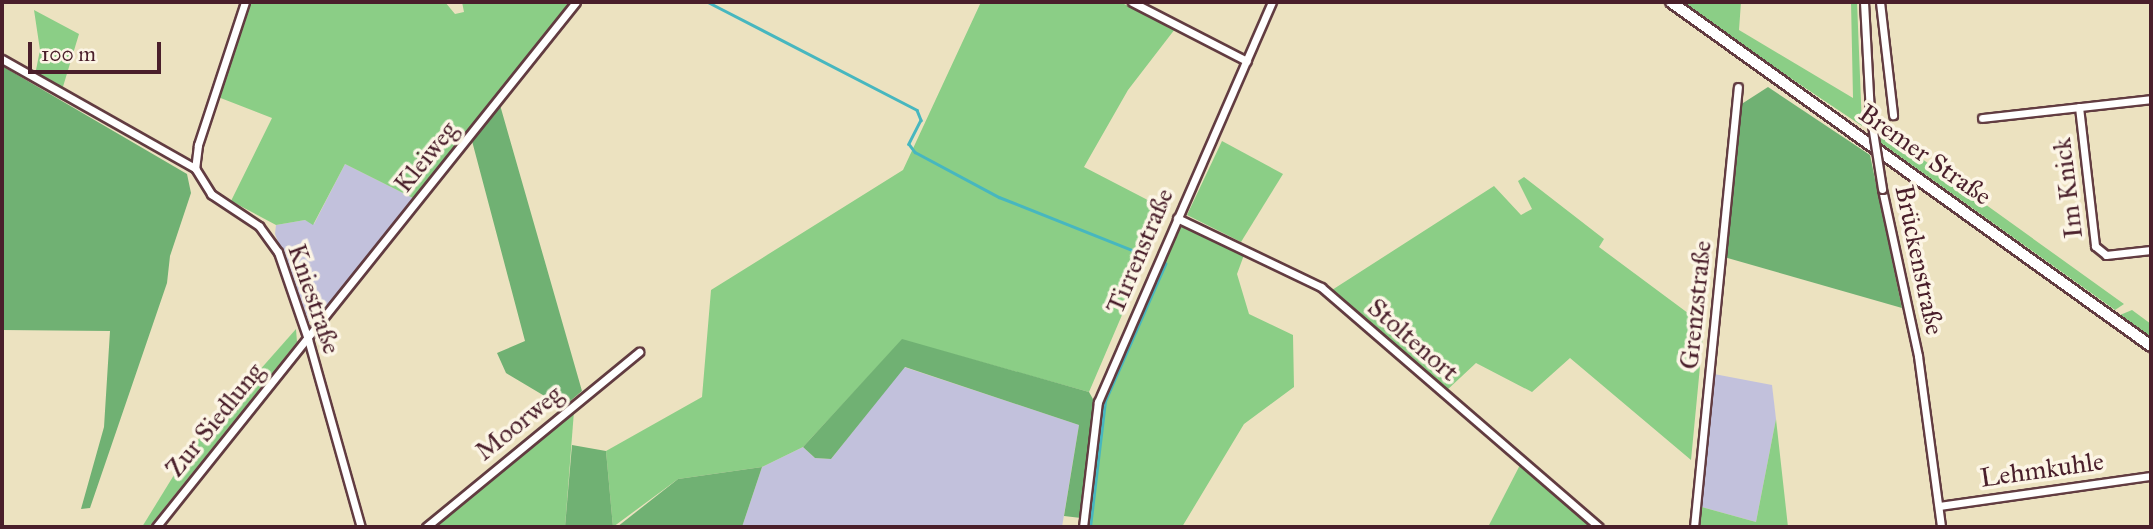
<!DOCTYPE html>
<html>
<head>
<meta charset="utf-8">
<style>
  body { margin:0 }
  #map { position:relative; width:2153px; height:529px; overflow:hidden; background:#ece2c0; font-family:"IM FELL Great Primer",serif }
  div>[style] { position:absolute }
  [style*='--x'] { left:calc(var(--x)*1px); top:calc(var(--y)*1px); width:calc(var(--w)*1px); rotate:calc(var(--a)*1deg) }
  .industrial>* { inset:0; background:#c2c1dc }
  .green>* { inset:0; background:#8bce86 }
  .forest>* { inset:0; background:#70b173 }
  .stream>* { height:2.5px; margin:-1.25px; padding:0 1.25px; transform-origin:1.25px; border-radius:1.25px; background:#47b7bf }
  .roads { filter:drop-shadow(2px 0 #623c41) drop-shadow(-2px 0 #623c41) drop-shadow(0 2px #623c41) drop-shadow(0 -2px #623c41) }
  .street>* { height:7px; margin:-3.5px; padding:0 3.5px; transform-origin:3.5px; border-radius:3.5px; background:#fff }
  .primary>* { height:10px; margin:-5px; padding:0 5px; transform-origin:5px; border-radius:5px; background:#fff }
  .bridges { filter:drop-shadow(2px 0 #623c41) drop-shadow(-2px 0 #623c41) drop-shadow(0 2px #623c41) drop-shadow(0 -2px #623c41) }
  .street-bridge>* { height:7px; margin:-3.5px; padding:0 3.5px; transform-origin:3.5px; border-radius:3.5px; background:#fff }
  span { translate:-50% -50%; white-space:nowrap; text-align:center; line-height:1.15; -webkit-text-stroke:7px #fcf5e5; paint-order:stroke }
  .street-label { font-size:26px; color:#4a1f2b }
  .frame { position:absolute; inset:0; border:4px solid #4a1f2b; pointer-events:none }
  .scale { position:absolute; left:28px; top:42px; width:133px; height:32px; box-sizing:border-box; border:4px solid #4a1f2b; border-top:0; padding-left:9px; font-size:21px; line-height:24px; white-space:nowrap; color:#4a1f2b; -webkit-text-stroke:5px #fcf5e5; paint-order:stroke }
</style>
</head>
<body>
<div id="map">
  <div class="industrial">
    <i style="clip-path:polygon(345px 164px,413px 198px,320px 316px,309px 322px,275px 234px,276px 225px,305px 220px,314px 224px)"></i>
    <i style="clip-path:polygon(904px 367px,1079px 425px,1062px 527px,742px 527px,762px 467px,803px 447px,815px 458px,831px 459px)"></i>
    <i style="clip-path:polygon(1714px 374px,1772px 385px,1776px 419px,1756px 522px,1698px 506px)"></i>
  </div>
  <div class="green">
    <i style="clip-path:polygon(250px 2px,445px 2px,455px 14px,464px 12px,462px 2px,570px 2px,413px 198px,345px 164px,313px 225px,305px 220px,276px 225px,231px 201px,272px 118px,218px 97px)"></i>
    <i style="clip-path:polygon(981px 2px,1120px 2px,1175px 29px,1128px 90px,1084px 167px,1167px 210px,1089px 392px,902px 340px,803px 447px,762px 467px,678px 479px,613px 527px,606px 451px,702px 397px,711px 290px,903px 170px)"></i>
    <i style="clip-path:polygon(1684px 2px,1741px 2px,1739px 30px,1853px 98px,1851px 2px,1857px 2px,1862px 126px,1714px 27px)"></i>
    <i style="clip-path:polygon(34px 10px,79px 34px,62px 90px,35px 75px,40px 50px)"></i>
    <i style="clip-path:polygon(1879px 128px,2117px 299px,2124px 304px,2115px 310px,1881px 143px)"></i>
    <i style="clip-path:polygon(1222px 141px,1283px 174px,1241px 242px,1187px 215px)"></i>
    <i style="clip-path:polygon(1524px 177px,1604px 239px,1599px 247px,1704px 325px,1691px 460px,1570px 358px,1532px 392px,1476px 363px,1446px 391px,1332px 290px,1494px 186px,1521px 215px,1532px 209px,1518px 181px)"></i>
    <i style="clip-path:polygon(1178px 223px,1244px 255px,1237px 274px,1249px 314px,1293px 335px,1294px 387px,1244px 424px,1182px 527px,1089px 527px,1102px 404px)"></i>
    <i style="clip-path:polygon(2132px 310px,2151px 324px,2151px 338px,2120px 315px)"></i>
    <i style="clip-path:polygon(296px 329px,297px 342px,149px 527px,142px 527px,190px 449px)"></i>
    <i style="clip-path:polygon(574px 411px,565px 527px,431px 527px,477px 488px)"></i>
    <i style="clip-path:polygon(1776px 419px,1788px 527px,1697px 527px,1698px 506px,1756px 522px)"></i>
    <i style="clip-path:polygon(1521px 463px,1596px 527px,1488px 527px)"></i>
  </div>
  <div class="forest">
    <i style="clip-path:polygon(2px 66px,187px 174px,191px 193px,170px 256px,167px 283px,90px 508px,81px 509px,104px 427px,110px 331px,2px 330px)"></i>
    <i style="clip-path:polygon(1768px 87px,1870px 155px,1902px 308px,1724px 257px,1740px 105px)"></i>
    <i style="clip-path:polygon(500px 105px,582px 391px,563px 407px,506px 373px,497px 353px,525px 341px,472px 141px)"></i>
    <i style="clip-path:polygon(902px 339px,1089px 392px,1094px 401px,1081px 518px,1064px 516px,1079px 425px,905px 367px,831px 459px,815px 458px,803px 447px)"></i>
    <i style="clip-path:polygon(572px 445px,606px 451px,613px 527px,565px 527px)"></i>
    <i style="clip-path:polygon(762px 467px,742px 527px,617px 527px,678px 479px)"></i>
  </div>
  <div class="stream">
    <i style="--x:708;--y:2;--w:235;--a:27.3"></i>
    <i style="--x:917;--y:110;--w:11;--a:68"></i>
    <i style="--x:921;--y:120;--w:27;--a:117"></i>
    <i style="--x:909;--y:144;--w:10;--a:53"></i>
    <i style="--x:915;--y:152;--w:95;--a:28.2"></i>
    <i style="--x:999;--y:197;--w:154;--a:21.7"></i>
    <i style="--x:1090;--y:527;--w:127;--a:-83.2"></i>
    <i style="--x:1105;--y:401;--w:150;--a:-66.3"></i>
  </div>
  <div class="roads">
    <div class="street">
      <i style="--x:245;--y:2;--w:151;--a:108.2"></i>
      <i style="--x:198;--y:145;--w:23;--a:97"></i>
      <i style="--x:195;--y:168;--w:31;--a:58"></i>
      <i style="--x:211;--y:194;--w:58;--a:33.7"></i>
      <i style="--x:259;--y:226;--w:32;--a:54"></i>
      <i style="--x:278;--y:252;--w:92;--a:71"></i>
      <i style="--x:308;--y:339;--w:195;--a:74.3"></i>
      <i style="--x:1132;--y:2;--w:129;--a:27.2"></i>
      <i style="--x:1864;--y:2;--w:110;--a:86.9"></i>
      <i style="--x:1880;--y:2;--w:114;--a:83.4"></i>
      <i style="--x:2;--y:59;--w:222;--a:29.5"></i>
      <i style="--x:2079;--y:107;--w:140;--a:83.4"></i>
      <i style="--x:2095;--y:246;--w:14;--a:39"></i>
      <i style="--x:2106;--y:255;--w:45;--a:-6.3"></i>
      <i style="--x:1982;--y:118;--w:170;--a:-6.4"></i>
      <i style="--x:1882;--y:189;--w:171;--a:77.8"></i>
      <i style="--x:1918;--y:356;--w:173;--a:82.3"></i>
      <i style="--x:1177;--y:218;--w:160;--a:25.6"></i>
      <i style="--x:1321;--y:287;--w:367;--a:40.8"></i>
      <i style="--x:1939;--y:506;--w:214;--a:-8.1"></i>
      <i style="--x:156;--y:527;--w:672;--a:-51.34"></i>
      <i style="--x:426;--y:527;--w:276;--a:-39.4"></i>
      <i style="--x:1083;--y:527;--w:126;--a:-83.2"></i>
      <i style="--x:1098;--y:402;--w:436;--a:-66.5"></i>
      <i style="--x:1694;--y:527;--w:442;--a:-84.3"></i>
    </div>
    <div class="primary">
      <i style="--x:1671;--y:2;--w:591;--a:35.63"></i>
    </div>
  </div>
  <div class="bridges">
    <div class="street-bridge">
      <i style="--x:1870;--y:112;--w:78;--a:81.1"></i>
    </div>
  </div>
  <div class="street-label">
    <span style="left:1925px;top:155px;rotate:35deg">Bremer Straße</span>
    <span style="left:426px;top:157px;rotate:-51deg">Kleiweg</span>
    <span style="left:2068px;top:188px;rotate:-97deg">Im Knick</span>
    <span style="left:1140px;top:251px;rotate:-67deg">Tirrenstraße</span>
    <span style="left:1919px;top:260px;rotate:78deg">Brückenstraße</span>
    <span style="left:314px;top:299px;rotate:71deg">Kniestraße</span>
    <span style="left:1696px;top:305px;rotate:-84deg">Grenzstraße</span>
    <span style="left:1413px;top:340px;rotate:41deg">Stoltenort</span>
    <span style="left:215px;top:420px;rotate:-51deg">Zur Siedlung</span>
    <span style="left:519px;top:423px;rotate:-39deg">Moorweg</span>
    <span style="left:2042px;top:470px;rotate:-8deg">Lehmkuhle</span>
  </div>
  <div class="frame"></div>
  <div class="scale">100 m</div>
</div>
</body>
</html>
